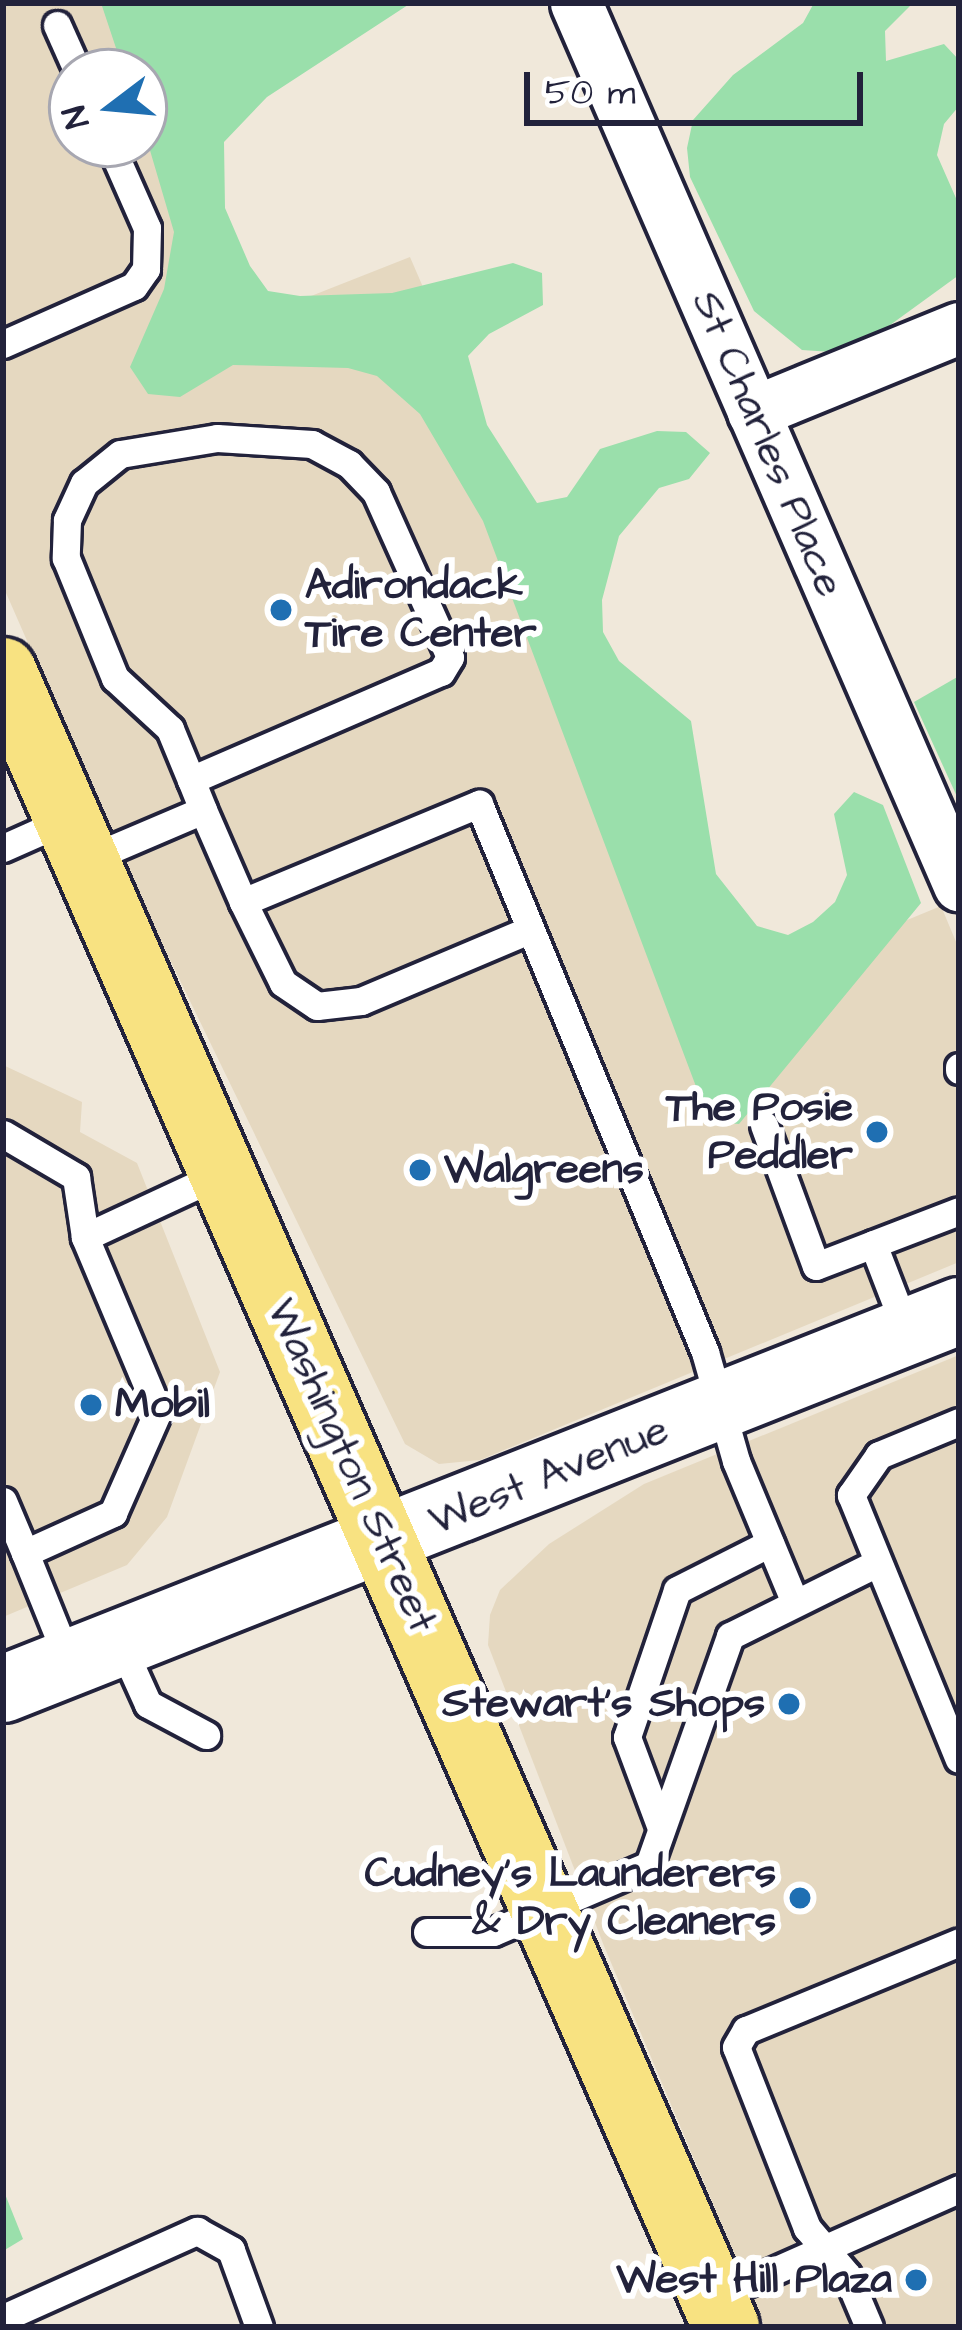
<!DOCTYPE html>
<html>
<head>
<meta charset="utf-8">
<style>
  body { margin:0 }
  #map { position:relative; width:962px; height:2330px; overflow:hidden; background:#f0e8da; font-family:"Architects Daughter",sans-serif }
  div>[style] { position:absolute }
  [style*='--x'] { left:calc(var(--x)*1px); top:calc(var(--y)*1px); width:calc(var(--w)*1px); rotate:calc(var(--a)*1deg) }
  .built>* { inset:0; background:#e5d8c0 }
  .green>* { inset:0; background:#9adfab }
  .roads { filter:drop-shadow(3px 0 #22223b) drop-shadow(-3px 0 #22223b) drop-shadow(0 3px #22223b) drop-shadow(0 -3px #22223b) }
  .lane>* { height:27px; margin:-13.5px; padding:0 13.5px; transform-origin:13.5px; border-radius:13.5px; background:#fff }
  .street>* { height:51px; margin:-25.5px; padding:0 25.5px; transform-origin:25.5px; border-radius:25.5px; background:#fff }
  .secondary>* { height:66px; margin:-33px; padding:0 33px; transform-origin:33px; border-radius:33px; background:#fff }
  .highway>* { height:66px; margin:-33px; padding:0 33px; transform-origin:33px; border-radius:33px; background:#f8e281 }
  .dots>* { width:33px; height:33px; translate:-50% -50%; box-sizing:border-box; border:6px solid #fff; border-radius:50% }
  span { translate:-50% -50%; white-space:nowrap; text-align:center; line-height:1.15; -webkit-text-stroke:12px #fff; paint-order:stroke }
  .street-label { font-size:42px; color:#22223b }
  .poi-label { font-size:42px; color:#22223b; font-weight:700 }
  .left { translate:0 -50%; text-align:left }
  .right { translate:-100% -50%; text-align:right }
  .frame { position:absolute; inset:0; border:6px solid #22223b; pointer-events:none }
  .north { position:absolute; left:48px; top:48px; width:120px; height:120px; box-sizing:border-box; background:#fff; border:3px solid #a7a7b1; border-radius:50%; rotate:254deg; font-size:33px; font-weight:700; line-height:48px; text-align:center; color:#22223b }
  .north::after { content:''; display:block; margin:auto; width:42px; height:54px; background:#1f6fb2; clip-path:polygon(50% 0,100% 100%,50% 72%,0 100%) }
  .scale { position:absolute; left:524px; top:72px; width:339px; height:54px; box-sizing:border-box; border:6px solid #22223b; border-top:0; padding-left:15px; font-size:36px; line-height:42px; white-space:nowrap; color:#22223b; -webkit-text-stroke:9px #fff; paint-order:stroke }
</style>
</head>
<body>
<div id="map">
  <div class="built">
    <i style="clip-path:polygon(3px 3px,106px 3px,136px 72px,72px 72px,72px 144px,144px 144px,144px 91px,245px 322px,410px 257px,728px 994px,941px 906px,959px 949px,959px 1262px,480px 1460px,439px 1464px,405px 1444px,139px 896px,3px 586px)"></i>
    <i style="clip-path:polygon(3px 1065px,82px 1102px,80px 1132px,137px 1163px,220px 1372px,167px 1517px,127px 1565px,3px 1617px)"></i>
    <i style="clip-path:polygon(959px 1355px,959px 2327px,765px 2327px,604px 1946px,488px 1645px,490px 1615px,500px 1590px,549px 1544px,644px 1484px)"></i>
  </div>
  <div class="green">
    <i style="clip-path:polygon(101px 3px,411px 3px,267px 97px,224px 142px,225px 208px,250px 266px,268px 291px,300px 296px,392px 293px,513px 263px,542px 273px,543px 305px,489px 334px,468px 356px,487px 425px,537px 503px,567px 497px,600px 449px,657px 431px,686px 432px,710px 453px,689px 479px,659px 488px,619px 536px,602px 600px,603px 632px,619px 661px,691px 721px,716px 874px,757px 926px,788px 935px,813px 922px,835px 902px,847px 875px,834px 814px,854px 792px,883px 805px,921px 903px,739px 1124px,709px 1121px,483px 521px,420px 414px,377px 376px,348px 368px,233px 365px,180px 397px,148px 394px,130px 367px,164px 289px,174px 232px,144px 130px,144px 72px,124px 72px)"></i>
    <i style="clip-path:polygon(814px 3px,913px 3px,885px 31px,886px 61px,944px 44px,959px 60px,959px 106px,944px 124px,937px 155px,959px 205px,959px 275px,864px 344px,832px 352px,802px 350px,754px 311px,690px 177px,687px 148px,693px 120px,733px 75px,803px 23px)"></i>
    <i style="clip-path:polygon(959px 676px,959px 801px,914px 702px)"></i>
    <i style="clip-path:polygon(3px 2189px,23px 2239px,3px 2251px)"></i>
  </div>
  <div class="roads">
    <div class="lane">
      <i style="--x:57;--y:25;--w:51;--a:65.9"></i>
      <i style="--x:3;--y:344;--w:143;--a:-23.9"></i>
      <i style="--x:134;--y:286;--w:21;--a:-55"></i>
      <i style="--x:146;--y:269;--w:41;--a:-88.6"></i>
      <i style="--x:147;--y:228;--w:92;--a:-113.8"></i>
      <i style="--x:191;--y:780;--w:272;--a:-23.4"></i>
      <i style="--x:441;--y:672;--w:17;--a:-59"></i>
      <i style="--x:450;--y:657;--w:181;--a:-114.2"></i>
      <i style="--x:376;--y:492;--w:39;--a:-134"></i>
      <i style="--x:349;--y:464;--w:42;--a:-151.6"></i>
      <i style="--x:312;--y:444;--w:95;--a:-176.4"></i>
      <i style="--x:217;--y:438;--w:98;--a:170.6"></i>
      <i style="--x:120;--y:454;--w:46;--a:141.1"></i>
      <i style="--x:84;--y:483;--w:41;--a:114.7"></i>
      <i style="--x:67;--y:520;--w:38;--a:92"></i>
      <i style="--x:66;--y:558;--w:130;--a:67.8"></i>
      <i style="--x:115;--y:678;--w:75;--a:42.8"></i>
      <i style="--x:170;--y:729;--w:55;--a:67.6"></i>
      <i style="--x:191;--y:780;--w:32;--a:68"></i>
      <i style="--x:3;--y:848;--w:71;--a:-24"></i>
      <i style="--x:86;--y:860;--w:127;--a:-23.1"></i>
      <i style="--x:203;--y:810;--w:100;--a:66.5"></i>
      <i style="--x:243;--y:902;--w:256;--a:-22.6"></i>
      <i style="--x:479;--y:804;--w:593;--a:67.59"></i>
      <i style="--x:705;--y:1352;--w:113;--a:74.1"></i>
      <i style="--x:736;--y:1461;--w:151;--a:67.4"></i>
      <i style="--x:243;--y:902;--w:90;--a:63.7"></i>
      <i style="--x:283;--y:983;--w:41;--a:34.1"></i>
      <i style="--x:317;--y:1006;--w:44;--a:-6.5"></i>
      <i style="--x:361;--y:1001;--w:182;--a:-22.9"></i>
      <i style="--x:959;--y:1067;--w:3;--a:90"></i>
      <i style="--x:764;--y:1125;--w:150;--a:69.8"></i>
      <i style="--x:816;--y:1266;--w:153;--a:-21"></i>
      <i style="--x:3;--y:1134;--w:85;--a:30.5"></i>
      <i style="--x:76;--y:1177;--w:61;--a:81.5"></i>
      <i style="--x:873;--y:1244;--w:94;--a:68.9"></i>
      <i style="--x:959;--y:1422;--w:87;--a:157.6"></i>
      <i style="--x:879;--y:1455;--w:49;--a:125"></i>
      <i style="--x:851;--y:1495;--w:285;--a:67.8"></i>
      <i style="--x:3;--y:1501;--w:56;--a:67.1"></i>
      <i style="--x:120;--y:1642;--w:68;--a:65.7"></i>
      <i style="--x:148;--y:1704;--w:66;--a:28.1"></i>
      <i style="--x:69;--y:1662;--w:118;--a:-112"></i>
      <i style="--x:25;--y:1553;--w:97;--a:-24.4"></i>
      <i style="--x:113;--y:1513;--w:111;--a:-66.2"></i>
      <i style="--x:158;--y:1411;--w:189;--a:-112.8"></i>
      <i style="--x:85;--y:1237;--w:152;--a:-24.9"></i>
      <i style="--x:661;--y:1828;--w:97;--a:-110.5"></i>
      <i style="--x:627;--y:1737;--w:155;--a:-71.2"></i>
      <i style="--x:677;--y:1590;--w:104;--a:-26.8"></i>
      <i style="--x:427;--y:1932;--w:66;--a:0"></i>
      <i style="--x:493;--y:1932;--w:170;--a:-23.2"></i>
      <i style="--x:649;--y:1865;--w:243;--a:-70.5"></i>
      <i style="--x:730;--y:1636;--w:160;--a:-26.4"></i>
      <i style="--x:713;--y:2298;--w:269;--a:-23.9"></i>
      <i style="--x:3;--y:2318;--w:213;--a:-24.2"></i>
      <i style="--x:197;--y:2231;--w:39;--a:29"></i>
      <i style="--x:231;--y:2250;--w:82;--a:70"></i>
      <i style="--x:869;--y:2327;--w:56;--a:-112.9"></i>
      <i style="--x:847;--y:2275;--w:62;--a:-130.4"></i>
      <i style="--x:807;--y:2228;--w:194;--a:-111.4"></i>
      <i style="--x:736;--y:2047;--w:20;--a:-60"></i>
      <i style="--x:746;--y:2030;--w:230;--a:-22.4"></i>
    </div>
    <div class="street">
      <i style="--x:576;--y:3;--w:962;--a:66.53"></i>
      <i style="--x:753;--y:412;--w:222;--a:-22.2"></i>
    </div>
    <div class="secondary">
      <i style="--x:3;--y:1689;--w:1028;--a:-21.57"></i>
    </div>
    <div class="highway">
      <i style="--x:3;--y:671;--w:1807;--a:66.41"></i>
    </div>
  </div>
  <div class="dots">
    <i style="left:281px;top:610px;background:#1f6fb2"></i>
    <i style="left:877px;top:1132px;background:#1f6fb2"></i>
    <i style="left:420px;top:1170px;background:#1f6fb2"></i>
    <i style="left:91px;top:1405px;background:#1f6fb2"></i>
    <i style="left:789px;top:1704px;background:#1f6fb2"></i>
    <i style="left:800px;top:1898px;background:#1f6fb2"></i>
    <i style="left:916px;top:2280px;background:#1f6fb2"></i>
  </div>
  <div class="street-label">
    <span style="left:767px;top:444px;rotate:67deg">St Charles Place</span>
    <span style="left:351px;top:1466px;rotate:66deg">Washington Street</span>
    <span style="left:549px;top:1476px;rotate:-22deg">West Avenue</span>
  </div>
  <div class="poi-label">
    <span class="left" style="left:305px;top:610px">Adirondack<br>Tire Center</span>
    <span class="right" style="left:853px;top:1132px">The Posie<br>Peddler</span>
    <span class="left" style="left:444px;top:1170px">Walgreens</span>
    <span class="left" style="left:115px;top:1405px">Mobil</span>
    <span class="right" style="left:765px;top:1704px">Stewart's Shops</span>
    <span class="right" style="left:776px;top:1898px">Cudney's Launderers<br>&amp; Dry Cleaners</span>
    <span class="right" style="left:892px;top:2280px">West Hill Plaza</span>
  </div>
  <div class="frame"></div>
  <div class="north">N</div>
  <div class="scale">50 m</div>
</div>
</body>
</html>
